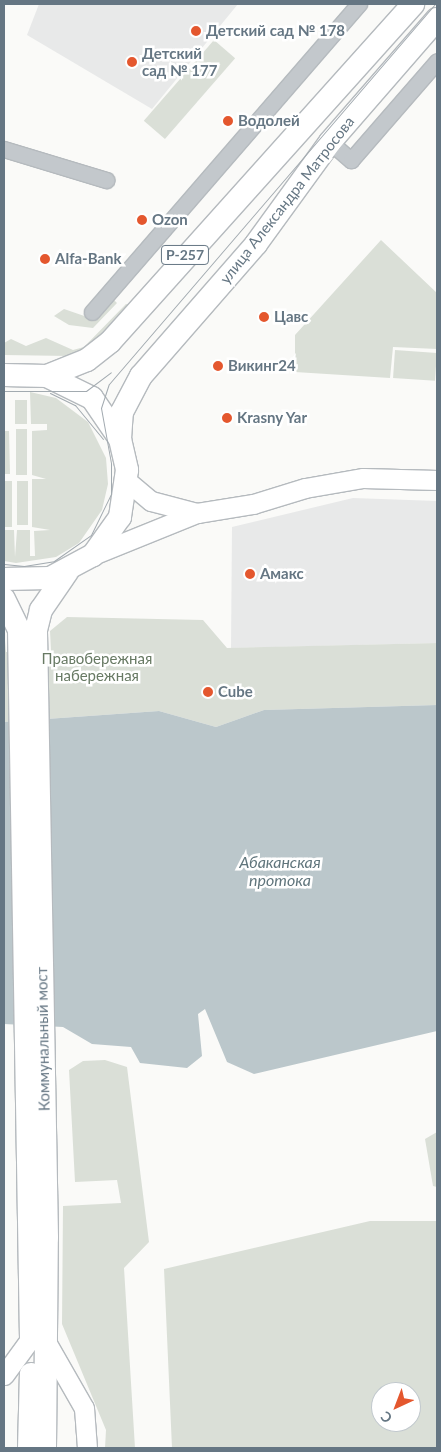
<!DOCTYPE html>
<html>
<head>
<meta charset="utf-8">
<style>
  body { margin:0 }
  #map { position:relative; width:441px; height:1452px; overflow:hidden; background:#fafaf8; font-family:Lato,sans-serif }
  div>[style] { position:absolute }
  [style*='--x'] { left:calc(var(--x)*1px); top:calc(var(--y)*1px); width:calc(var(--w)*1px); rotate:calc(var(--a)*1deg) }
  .built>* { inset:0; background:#e8e9e9 }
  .green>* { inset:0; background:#dadfd7; transform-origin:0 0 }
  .water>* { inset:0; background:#bbc7cb }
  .roads { filter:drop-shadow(1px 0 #b5babe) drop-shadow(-1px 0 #b5babe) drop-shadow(0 1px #b5babe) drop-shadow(0 -1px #b5babe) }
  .minor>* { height:15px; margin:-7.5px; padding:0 7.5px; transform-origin:7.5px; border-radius:7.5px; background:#c3c8cc }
  .major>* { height:19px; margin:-9.5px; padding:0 9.5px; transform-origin:9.5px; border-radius:9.5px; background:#fff }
  .highway>* { height:22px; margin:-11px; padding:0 11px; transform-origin:11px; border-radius:11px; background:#fff }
  .tram>* { height:1px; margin:-0.5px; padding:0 0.5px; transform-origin:0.5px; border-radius:0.5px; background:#a2aab0 }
  .dots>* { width:14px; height:14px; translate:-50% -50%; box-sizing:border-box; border:2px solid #fff; border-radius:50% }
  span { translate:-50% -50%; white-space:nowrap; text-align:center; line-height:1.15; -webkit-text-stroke:5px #fff; paint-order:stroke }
  .shield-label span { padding:1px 4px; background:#fff; border:1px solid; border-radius:4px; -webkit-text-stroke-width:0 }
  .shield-label { font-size:14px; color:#657683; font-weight:700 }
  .poi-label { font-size:15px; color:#657683; font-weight:700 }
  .left { translate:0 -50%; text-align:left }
  .street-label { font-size:15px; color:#657683 }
  .park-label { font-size:15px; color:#687a64 }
  .water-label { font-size:16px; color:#60757c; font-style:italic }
  .frame { position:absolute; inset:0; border:5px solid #657683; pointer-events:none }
  .north { position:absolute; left:371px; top:1382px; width:50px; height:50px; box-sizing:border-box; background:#fff; border:1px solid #c1c8cd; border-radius:50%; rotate:223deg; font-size:14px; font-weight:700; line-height:20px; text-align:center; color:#657683 }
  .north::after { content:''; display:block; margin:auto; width:18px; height:22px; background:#e4572e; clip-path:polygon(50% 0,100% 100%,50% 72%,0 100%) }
</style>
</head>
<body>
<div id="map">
  <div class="built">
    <i style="clip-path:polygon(39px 4px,238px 4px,152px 109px,27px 35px)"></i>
    <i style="clip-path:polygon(353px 498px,437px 501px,437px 643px,231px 648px,232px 527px)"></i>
  </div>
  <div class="green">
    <i style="left:214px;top:40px;width:28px;height:107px;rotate:41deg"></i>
    <i style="clip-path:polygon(381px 240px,437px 293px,437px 349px,393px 347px,390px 378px,295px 372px,295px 335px)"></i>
    <i style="clip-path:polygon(114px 300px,117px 303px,93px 328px,69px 325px,54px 316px,64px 309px,93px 319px)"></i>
    <i style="clip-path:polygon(126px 304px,131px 305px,94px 348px,69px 356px,4px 355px,4px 343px,11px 339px,26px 346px,46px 338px,73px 350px,84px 347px)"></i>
    <i style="left:395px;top:350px;width:42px;height:28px;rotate:4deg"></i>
    <i style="clip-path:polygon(30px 392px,56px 398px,88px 422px,106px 458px,108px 484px,102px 510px,79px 543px,56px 557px,16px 563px,4px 561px,4px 530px,14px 530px,15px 557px,17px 530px,30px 530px,30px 556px,35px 556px,34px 531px,50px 530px,32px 527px,32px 479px,46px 479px,32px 475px,32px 431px,47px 430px,47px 424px,31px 424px)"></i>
    <i style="left:27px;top:400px;width:24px;height:12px;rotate:90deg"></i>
    <i style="left:27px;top:429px;width:46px;height:11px;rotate:90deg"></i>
    <i style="clip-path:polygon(4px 431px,9px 431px,10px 474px,4px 474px)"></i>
    <i style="left:4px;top:481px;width:8px;height:46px"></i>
    <i style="left:17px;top:481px;width:11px;height:44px"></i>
    <i style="clip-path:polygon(67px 617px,203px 620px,227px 648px,437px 643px,437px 705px,264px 710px,216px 727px,159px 711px,4px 722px,4px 629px,6px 652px,51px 651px,50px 631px)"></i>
    <i style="clip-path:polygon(105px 1060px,127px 1067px,149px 1242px,124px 1268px,135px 1448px,105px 1448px,106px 1430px,62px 1324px,63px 1206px,121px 1203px,117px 1180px,75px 1182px,69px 1070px,83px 1061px)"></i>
    <i style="clip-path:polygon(437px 1132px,437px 1187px,433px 1186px,425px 1139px)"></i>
    <i style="clip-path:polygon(evenodd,370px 1221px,437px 1221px,437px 1448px,172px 1448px,164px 1269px,370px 1221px,381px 1392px,411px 1392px,411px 1422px,381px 1422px,381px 1392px)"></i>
  </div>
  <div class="water">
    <i style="clip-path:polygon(437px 705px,437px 1031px,254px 1074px,227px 1062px,205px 1009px,198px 1014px,202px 1056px,187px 1068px,140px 1063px,131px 1047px,92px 1044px,63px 1027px,4px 1024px,4px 722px,159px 711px,216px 727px,264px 710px)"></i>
  </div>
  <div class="roads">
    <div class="minor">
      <i style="--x:330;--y:142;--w:28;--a:41"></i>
      <i style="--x:351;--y:160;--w:131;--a:-49"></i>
      <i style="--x:4;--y:149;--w:107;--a:16.9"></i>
      <i style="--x:92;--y:312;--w:408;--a:-49.1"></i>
    </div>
    <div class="major">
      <i style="--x:127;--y:481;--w:31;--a:40"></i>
      <i style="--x:151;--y:501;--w:48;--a:14.6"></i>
      <i style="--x:93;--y:555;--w:112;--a:-22"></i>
      <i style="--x:197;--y:513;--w:57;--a:-9.1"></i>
      <i style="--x:253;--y:504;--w:54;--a:-17.1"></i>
      <i style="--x:305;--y:488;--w:59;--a:-9.8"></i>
      <i style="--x:363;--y:478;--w:74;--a:1.5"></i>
      <i style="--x:45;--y:1340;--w:78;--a:60.2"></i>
      <i style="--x:84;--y:1408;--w:40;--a:85.7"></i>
      <i style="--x:4;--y:1375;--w:46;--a:-53.9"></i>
    </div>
    <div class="highway">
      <i style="--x:4;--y:375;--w:43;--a:1.3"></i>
      <i style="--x:47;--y:376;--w:50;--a:26.1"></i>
      <i style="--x:92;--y:398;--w:50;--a:55.7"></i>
      <i style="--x:120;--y:439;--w:32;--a:77"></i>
      <i style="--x:127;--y:470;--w:48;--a:98.5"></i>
      <i style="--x:120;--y:517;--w:47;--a:125.4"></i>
      <i style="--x:93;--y:555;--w:49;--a:151.9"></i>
      <i style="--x:50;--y:578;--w:46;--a:178.8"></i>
      <i style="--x:47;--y:376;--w:43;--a:-21.8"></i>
      <i style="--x:87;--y:360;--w:29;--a:-38"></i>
      <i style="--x:110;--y:342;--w:454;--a:-48.1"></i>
      <i style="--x:120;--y:439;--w:27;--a:-86"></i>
      <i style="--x:122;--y:412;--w:41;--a:-62.2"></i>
      <i style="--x:141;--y:376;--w:175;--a:-48.9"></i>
      <i style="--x:256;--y:244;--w:126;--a:-54"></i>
      <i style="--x:330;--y:142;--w:163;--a:-49"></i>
      <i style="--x:4;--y:599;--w:34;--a:64"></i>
      <i style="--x:19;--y:630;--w:707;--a:89.03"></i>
      <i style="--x:29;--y:1448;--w:74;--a:-88.5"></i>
      <i style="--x:45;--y:1448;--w:210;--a:-89.5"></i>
      <i style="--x:47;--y:1238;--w:608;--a:-91.04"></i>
      <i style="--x:36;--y:630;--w:21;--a:-76"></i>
      <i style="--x:41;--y:610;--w:46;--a:-55.6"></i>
    </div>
  </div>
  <div class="tram">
    <i style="--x:4;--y:391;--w:82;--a:0"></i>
    <i style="--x:86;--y:391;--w:31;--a:-37"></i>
    <i style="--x:50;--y:393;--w:28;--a:26"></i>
    <i style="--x:75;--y:405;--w:44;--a:50.5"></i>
    <i style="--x:4;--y:564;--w:20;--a:6"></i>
    <i style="--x:24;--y:566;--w:30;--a:-9"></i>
    <i style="--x:54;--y:561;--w:45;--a:-35.1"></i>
    <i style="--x:91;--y:535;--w:46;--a:-64"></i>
    <i style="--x:111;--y:494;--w:31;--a:-90"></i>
    <i style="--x:111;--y:463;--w:56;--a:-100.3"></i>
    <i style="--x:101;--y:408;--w:25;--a:-72"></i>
    <i style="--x:109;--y:384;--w:501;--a:-49.37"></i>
  </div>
  <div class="dots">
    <i style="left:196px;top:31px;background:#e4572e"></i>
    <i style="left:132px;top:62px;background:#e4572e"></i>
    <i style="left:228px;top:121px;background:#e4572e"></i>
    <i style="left:142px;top:220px;background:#e4572e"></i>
    <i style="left:45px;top:259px;background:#e4572e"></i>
    <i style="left:264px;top:317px;background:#e4572e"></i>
    <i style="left:218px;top:366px;background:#e4572e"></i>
    <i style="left:227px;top:418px;background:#e4572e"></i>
    <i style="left:250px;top:574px;background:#e4572e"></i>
    <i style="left:208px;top:692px;background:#e4572e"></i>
  </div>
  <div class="shield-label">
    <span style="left:185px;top:255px">Р-257</span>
  </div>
  <div class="poi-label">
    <span class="left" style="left:206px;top:31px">Детский сад № 178</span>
    <span class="left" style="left:142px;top:62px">Детский<br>сад № 177</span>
    <span class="left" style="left:238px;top:121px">Водолей</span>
    <span class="left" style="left:152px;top:220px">Ozon</span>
    <span class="left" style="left:55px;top:259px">Alfa-Bank</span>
    <span class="left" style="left:274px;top:317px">Цавс</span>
    <span class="left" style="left:228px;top:366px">Викинг24</span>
    <span class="left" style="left:237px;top:418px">Krasny Yar</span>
    <span class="left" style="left:260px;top:574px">Амакс</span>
    <span class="left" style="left:218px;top:692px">Cube</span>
  </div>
  <div class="street-label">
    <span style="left:287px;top:200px;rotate:-52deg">улица Александра Матросова</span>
    <span style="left:43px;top:1039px;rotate:-91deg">Коммунальный мост</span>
  </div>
  <div class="park-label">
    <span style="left:97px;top:667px">Правобережная<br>набережная</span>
  </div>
  <div class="water-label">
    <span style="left:280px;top:871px">Абаканская<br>протока</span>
  </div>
  <div class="frame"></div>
  <div class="north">С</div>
</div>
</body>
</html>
